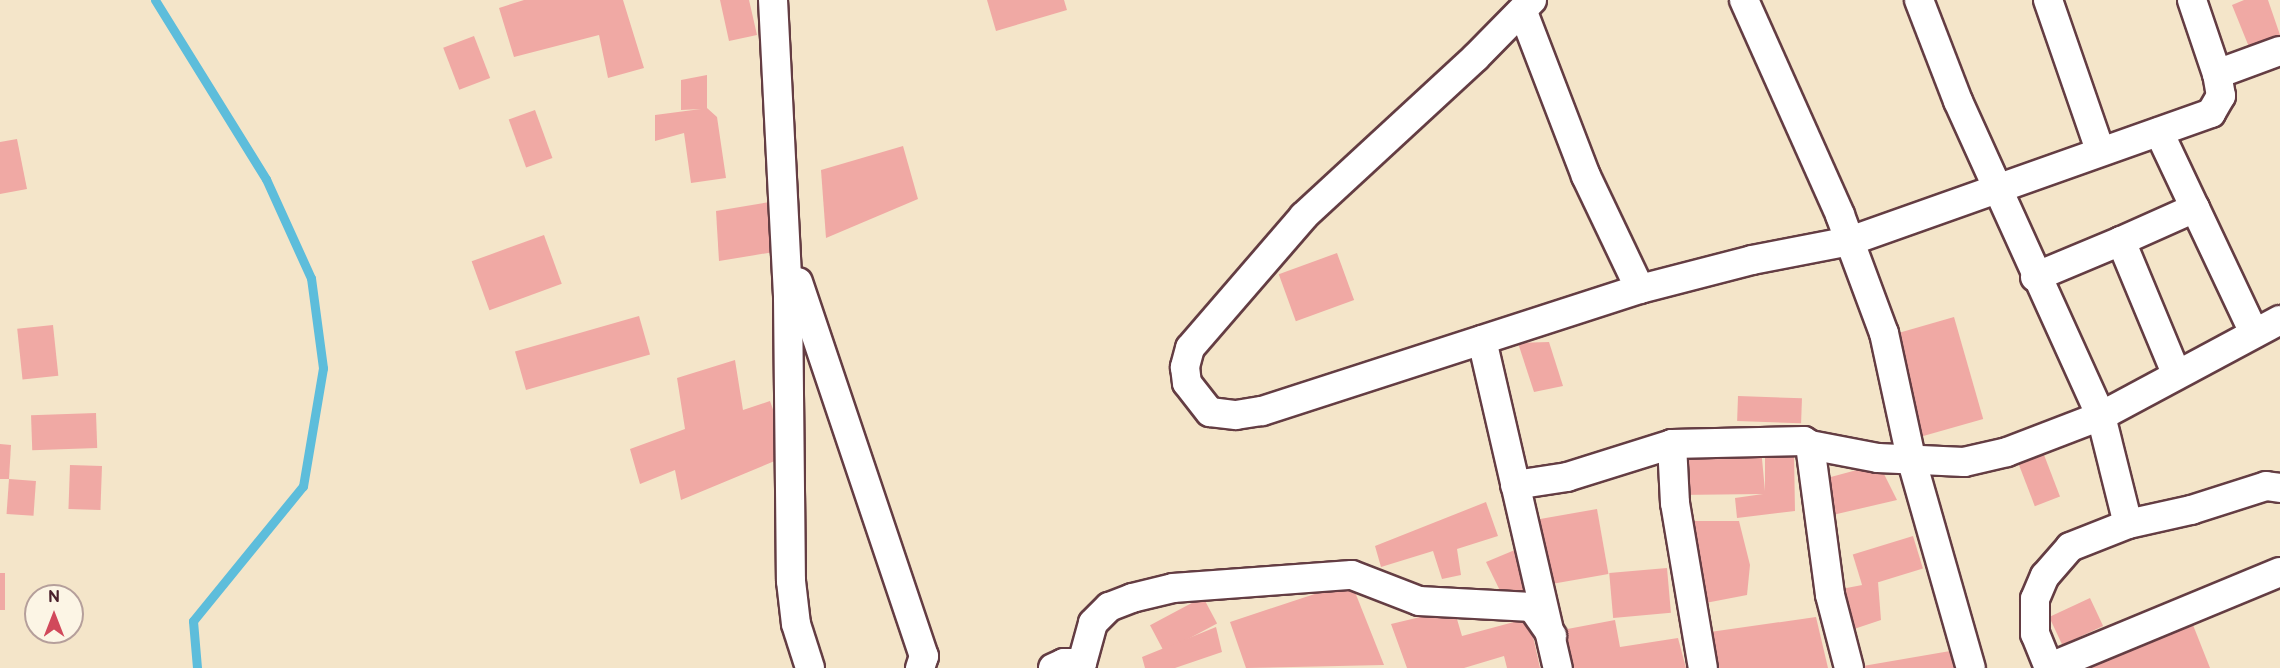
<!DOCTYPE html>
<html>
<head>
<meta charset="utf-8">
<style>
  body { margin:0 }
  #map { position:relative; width:2280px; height:668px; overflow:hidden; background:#f4e5c9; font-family:"Balsamiq Sans",sans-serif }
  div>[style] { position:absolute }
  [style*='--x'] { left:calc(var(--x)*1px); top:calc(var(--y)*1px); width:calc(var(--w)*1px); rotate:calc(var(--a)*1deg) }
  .stream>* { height:9px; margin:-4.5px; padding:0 4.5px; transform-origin:4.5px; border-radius:4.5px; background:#5dbddb }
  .building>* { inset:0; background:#f0a9a4; transform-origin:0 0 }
  .roads { filter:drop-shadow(2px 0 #643d43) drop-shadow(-2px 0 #643d43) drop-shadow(0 2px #643d43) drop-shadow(0 -2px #643d43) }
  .street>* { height:28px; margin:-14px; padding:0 14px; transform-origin:14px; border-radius:14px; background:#fff }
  span { translate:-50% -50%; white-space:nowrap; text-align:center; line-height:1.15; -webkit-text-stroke:4.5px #fcf5e5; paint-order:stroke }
  .north { position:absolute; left:24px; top:584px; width:60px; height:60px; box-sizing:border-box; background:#fcf5e5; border:2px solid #b59f9b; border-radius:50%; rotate:0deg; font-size:16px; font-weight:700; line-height:24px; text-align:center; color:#4a1f2b }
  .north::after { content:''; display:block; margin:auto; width:21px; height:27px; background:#d1495b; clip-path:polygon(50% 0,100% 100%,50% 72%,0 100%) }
</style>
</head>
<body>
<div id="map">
  <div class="stream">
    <i style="--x:155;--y:0;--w:211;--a:58.2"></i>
    <i style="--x:266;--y:179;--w:109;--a:65.6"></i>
    <i style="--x:311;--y:278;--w:91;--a:82.4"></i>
    <i style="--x:323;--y:368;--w:120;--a:99.6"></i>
    <i style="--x:303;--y:486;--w:174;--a:129.2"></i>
    <i style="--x:193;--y:621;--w:47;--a:85.1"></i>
  </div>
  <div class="building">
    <i style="clip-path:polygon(524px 0,623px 0,644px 68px,608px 78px,599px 35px,514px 57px,499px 8px)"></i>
    <i style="clip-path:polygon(720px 0,749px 0,757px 35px,729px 41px)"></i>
    <i style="clip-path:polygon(987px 0,1064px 0,1067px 10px,996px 31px)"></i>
    <i style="clip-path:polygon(2244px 0,2268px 0,2280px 35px,2249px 47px,2232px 5px)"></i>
    <i style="left:474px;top:36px;width:45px;height:33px;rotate:69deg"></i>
    <i style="clip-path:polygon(707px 75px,707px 108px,717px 117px,726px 178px,691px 183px,684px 133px,655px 141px,655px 115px,701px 109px,681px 110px,681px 80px)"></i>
    <i style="left:535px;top:110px;width:51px;height:28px;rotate:70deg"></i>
    <i style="clip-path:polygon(17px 139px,27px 189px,0 194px,0 142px)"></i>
    <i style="clip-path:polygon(903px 146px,918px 199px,826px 238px,821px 170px)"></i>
    <i style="clip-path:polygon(776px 201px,780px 251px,719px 261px,716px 211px)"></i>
    <i style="left:544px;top:235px;width:52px;height:77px;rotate:70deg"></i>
    <i style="left:1337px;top:253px;width:50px;height:62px;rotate:70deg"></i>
    <i style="left:639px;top:316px;width:40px;height:129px;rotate:74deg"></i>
    <i style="left:1954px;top:317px;width:106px;height:66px;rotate:74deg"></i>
    <i style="left:53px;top:325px;width:51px;height:36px;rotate:84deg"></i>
    <i style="clip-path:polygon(1549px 342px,1563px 386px,1534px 392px,1518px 343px)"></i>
    <i style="clip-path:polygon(735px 360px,743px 410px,770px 401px,789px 455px,681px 500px,675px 470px,640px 484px,630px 449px,685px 429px,677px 378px)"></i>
    <i style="left:1738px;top:396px;width:64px;height:25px;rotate:2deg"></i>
    <i style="left:96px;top:413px;width:35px;height:65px;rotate:88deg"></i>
    <i style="clip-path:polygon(0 444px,11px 445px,9px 479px,0 479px)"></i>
    <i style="left:2041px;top:447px;width:53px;height:27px;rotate:69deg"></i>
    <i style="clip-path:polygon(1761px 448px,1765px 491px,1765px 455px,1794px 454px,1795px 511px,1737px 518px,1735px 498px,1763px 494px,1677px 495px,1675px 450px)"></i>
    <i style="clip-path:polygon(1879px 464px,1897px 500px,1824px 517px,1816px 481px)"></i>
    <i style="left:70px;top:465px;width:32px;height:44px;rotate:2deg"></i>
    <i style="left:9px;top:479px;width:27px;height:35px;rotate:4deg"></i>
    <i style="clip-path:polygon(1486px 502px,1498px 536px,1457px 549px,1461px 575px,1442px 579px,1433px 551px,1381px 567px,1375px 546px)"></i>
    <i style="left:1597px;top:509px;width:66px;height:65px;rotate:80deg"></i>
    <i style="clip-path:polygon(1685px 521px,1739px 521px,1750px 565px,1747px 595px,1695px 605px)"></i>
    <i style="left:1913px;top:536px;width:34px;height:63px;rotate:73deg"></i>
    <i style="clip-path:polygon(1522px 547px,1530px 591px,1505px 601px,1486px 562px)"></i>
    <i style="left:1667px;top:568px;width:45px;height:58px;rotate:85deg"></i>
    <i style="left:0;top:573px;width:5px;height:37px"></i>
    <i style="clip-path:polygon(1351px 582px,1384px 665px,1246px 668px,1230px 622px)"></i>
    <i style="clip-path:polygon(1878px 582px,1881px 620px,1848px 631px,1836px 590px)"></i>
    <i style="left:1203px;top:597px;width:30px;height:60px;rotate:62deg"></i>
    <i style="left:2090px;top:598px;width:31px;height:45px;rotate:65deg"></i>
    <i style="clip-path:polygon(1454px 609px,1462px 636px,1529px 618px,1540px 668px,1507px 668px,1504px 656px,1464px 668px,1407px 668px,1391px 624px)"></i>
    <i style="clip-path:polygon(1816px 617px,1828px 668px,1709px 668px,1703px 633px)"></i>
    <i style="clip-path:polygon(1615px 620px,1620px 647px,1678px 638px,1686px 668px,1567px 668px,1562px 630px)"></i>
    <i style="clip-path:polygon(2193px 625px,2210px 668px,2082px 668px)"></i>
    <i style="clip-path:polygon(1216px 627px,1222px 652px,1175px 668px,1145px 668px,1142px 657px)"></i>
    <i style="clip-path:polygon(1956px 650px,1961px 668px,1863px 668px,1863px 666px)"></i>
  </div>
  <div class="roads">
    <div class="street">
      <i style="--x:773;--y:0;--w:298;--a:87.1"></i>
      <i style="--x:788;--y:298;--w:283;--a:89.4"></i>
      <i style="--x:791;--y:581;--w:43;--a:83.4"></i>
      <i style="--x:796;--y:624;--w:46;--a:72.3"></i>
      <i style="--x:1532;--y:0;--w:81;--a:134.5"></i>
      <i style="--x:1475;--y:58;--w:233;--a:137.3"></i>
      <i style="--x:1304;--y:216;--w:174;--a:130.8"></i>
      <i style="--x:1190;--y:348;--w:20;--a:105"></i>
      <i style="--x:1185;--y:367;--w:16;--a:83"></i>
      <i style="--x:1187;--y:383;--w:37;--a:52"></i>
      <i style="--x:1210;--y:412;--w:26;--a:7"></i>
      <i style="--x:1236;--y:415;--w:26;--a:-9"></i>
      <i style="--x:1262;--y:411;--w:397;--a:-17.9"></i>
      <i style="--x:1640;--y:289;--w:116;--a:-14.5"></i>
      <i style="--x:1752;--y:260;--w:100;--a:-11"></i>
      <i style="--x:1850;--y:241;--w:383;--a:-19.5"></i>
      <i style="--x:2211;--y:113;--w:20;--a:-60"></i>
      <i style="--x:2221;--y:96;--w:22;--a:-100"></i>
      <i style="--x:2217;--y:74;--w:78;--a:-108.7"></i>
      <i style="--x:1744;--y:0;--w:235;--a:65.9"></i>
      <i style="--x:1840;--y:215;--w:126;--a:69.6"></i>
      <i style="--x:1884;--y:333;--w:128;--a:77.8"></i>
      <i style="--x:1911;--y:458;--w:218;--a:74.1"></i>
      <i style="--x:1919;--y:0;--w:108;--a:68.9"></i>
      <i style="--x:1958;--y:101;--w:346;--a:65.6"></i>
      <i style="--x:2101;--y:416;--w:111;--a:76"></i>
      <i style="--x:2048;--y:0;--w:159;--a:70.9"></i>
      <i style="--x:1523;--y:12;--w:176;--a:69"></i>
      <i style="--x:1586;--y:176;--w:125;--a:64.5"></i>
      <i style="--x:2217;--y:74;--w:67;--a:-20.1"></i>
      <i style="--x:2159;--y:132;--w:84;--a:64.7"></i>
      <i style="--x:2195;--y:208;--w:81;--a:156"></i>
      <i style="--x:2121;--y:241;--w:143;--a:67.4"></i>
      <i style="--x:2195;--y:208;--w:138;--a:64.7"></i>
      <i style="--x:2035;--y:277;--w:93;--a:-22.7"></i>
      <i style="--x:798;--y:282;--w:395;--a:71.4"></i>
      <i style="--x:924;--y:656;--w:13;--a:108"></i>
      <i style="--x:1482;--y:340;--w:337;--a:77"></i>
      <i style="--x:1672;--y:444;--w:59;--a:87.1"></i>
      <i style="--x:1675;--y:503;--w:167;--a:80.4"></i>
      <i style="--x:1810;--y:445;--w:151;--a:82.4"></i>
      <i style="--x:1830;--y:595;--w:75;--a:75.4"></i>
      <i style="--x:1515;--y:485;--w:53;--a:-8.7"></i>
      <i style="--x:1567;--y:477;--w:110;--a:-17.4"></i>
      <i style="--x:1672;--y:444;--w:132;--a:-1.3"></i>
      <i style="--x:1804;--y:441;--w:7;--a:34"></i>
      <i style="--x:1810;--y:445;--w:69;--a:10.8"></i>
      <i style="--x:1878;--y:458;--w:86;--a:2.7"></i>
      <i style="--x:1964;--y:462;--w:44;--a:-13.1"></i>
      <i style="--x:2007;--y:452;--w:101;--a:-21"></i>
      <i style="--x:2101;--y:416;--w:203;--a:-28.2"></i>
      <i style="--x:1053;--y:668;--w:12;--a:-24"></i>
      <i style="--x:1064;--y:663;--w:18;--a:0"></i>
      <i style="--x:1082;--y:663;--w:41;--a:-74.6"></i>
      <i style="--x:1093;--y:623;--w:23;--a:-45"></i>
      <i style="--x:1109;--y:607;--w:25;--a:-21"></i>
      <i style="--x:1132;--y:598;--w:42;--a:-13.7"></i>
      <i style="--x:1173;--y:588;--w:179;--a:-4.2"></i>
      <i style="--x:1352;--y:575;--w:72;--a:21.2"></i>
      <i style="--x:1419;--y:601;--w:113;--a:3"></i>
      <i style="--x:1532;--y:607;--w:35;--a:55"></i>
      <i style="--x:2048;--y:668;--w:251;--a:-22.5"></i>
      <i style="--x:2049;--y:668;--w:37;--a:-112"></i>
      <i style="--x:2035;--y:634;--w:35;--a:-90"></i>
      <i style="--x:2035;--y:599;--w:25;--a:-67"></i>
      <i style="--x:2045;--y:576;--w:38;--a:-49"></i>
      <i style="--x:2070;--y:547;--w:62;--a:-21.6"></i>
      <i style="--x:2128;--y:524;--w:65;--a:-12.5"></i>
      <i style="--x:2191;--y:510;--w:79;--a:-17.7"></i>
      <i style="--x:2266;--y:486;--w:14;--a:8"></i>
    </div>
  </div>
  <div class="north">N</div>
</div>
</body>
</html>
